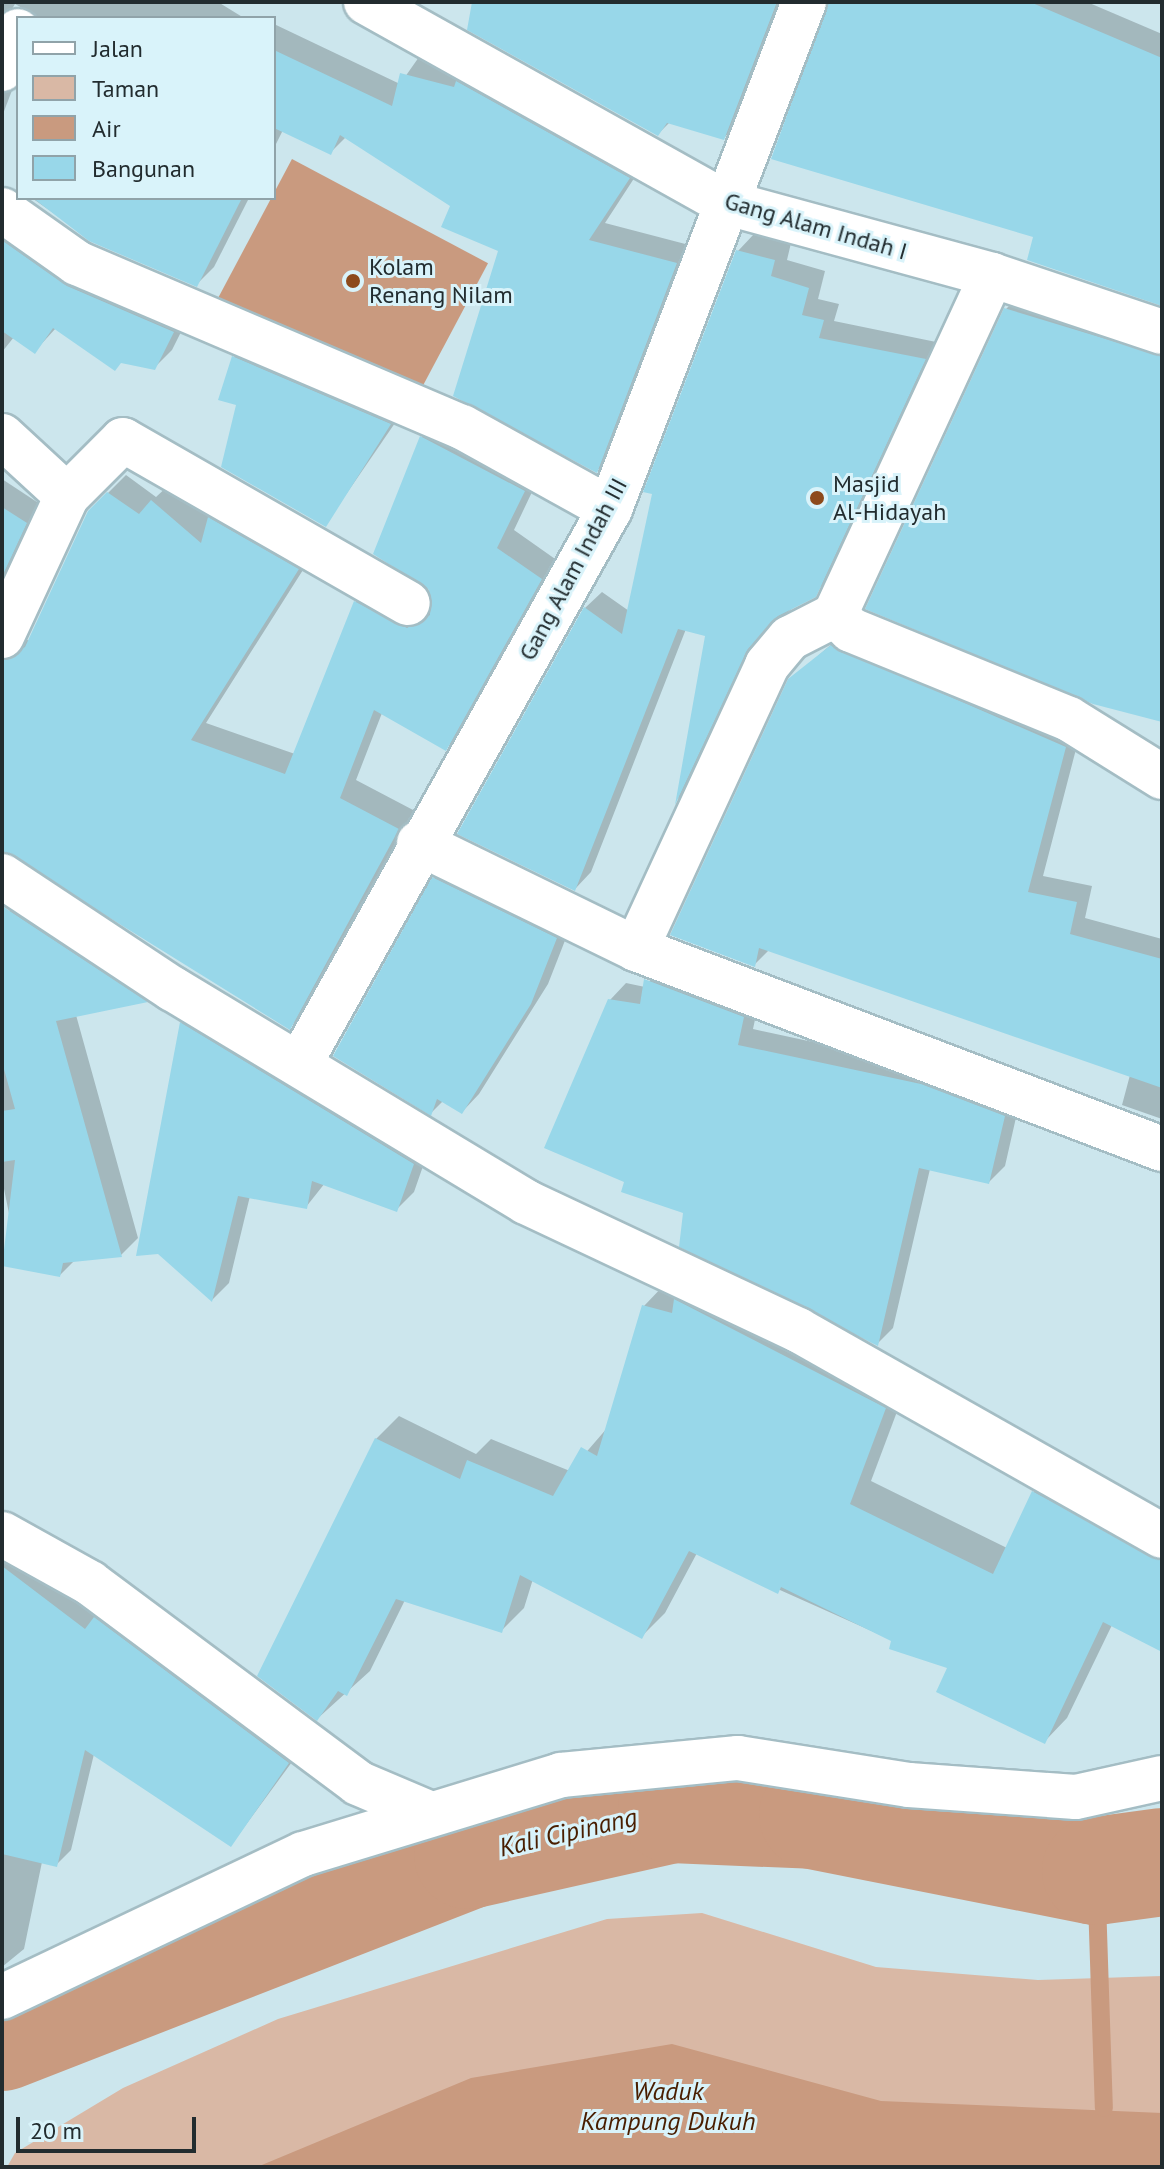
<!DOCTYPE html>
<html>
<head>
<meta charset="utf-8">
<style>
  body { margin:0 }
  #map { position:relative; width:1164px; height:2169px; overflow:hidden; background:#cce6ed; font-family:"PT Sans",sans-serif }
  div>[style] { position:absolute }
  [style*='--x'] { left:calc(var(--x)*1px); top:calc(var(--y)*1px); width:calc(var(--w)*1px); rotate:calc(var(--a)*1deg) }
  .green>* { inset:0; background:#d9b8a5 }
  .water>* { inset:0; background:#c99a7f; transform-origin:0 0 }
  .shadow>* { inset:0; background:#0003; transform-origin:0 0 }
  .stream>* { height:18px; margin:-9px; padding:0 9px; transform-origin:9px; border-radius:9px; background:#c99a7f }
  .river>* { height:108px; margin:-54px; padding:0 54px; transform-origin:54px; border-radius:54px; background:#c99a7f }
  .building>* { inset:0; background:#98d7e9 }
  .roads { filter:drop-shadow(2px 0 #a4bdc4) drop-shadow(-2px 0 #a4bdc4) drop-shadow(0 2px #a4bdc4) drop-shadow(0 -2px #a4bdc4) }
  .street>* { height:44px; margin:-22px; padding:0 22px; transform-origin:22px; border-radius:22px; background:#fff }
  .dots>* { width:22px; height:22px; translate:-50% -50%; box-sizing:border-box; border:4px solid #d9f3fa; border-radius:50% }
  span { translate:-50% -50%; white-space:nowrap; text-align:center; line-height:1.15; -webkit-text-stroke:6px #d9f3fa; paint-order:stroke }
  .street-label { font-size:24px; color:#222c2f }
  .poi-label { font-size:24px; color:#222c2f }
  .left { translate:0 -50%; text-align:left }
  .water-label { font-size:26px; color:#491e00; font-style:italic }
  .frame { position:absolute; inset:0; border:4px solid #222c2f; pointer-events:none }
  .legend { position:absolute; left:16px; top:16px; width:260px; height:184px; box-sizing:border-box; background:#d9f3fa; border:2px solid #90a3a9; margin:0; padding:10px 14px; list-style:none; font-size:24px; color:#222c2f }
  .legend li { display:flex; align-items:center; gap:16px; height:40px }
  .legend b { width:40px; border:2px solid #90a3a9 }
  .scale { position:absolute; left:16px; top:2117px; width:180px; height:36px; box-sizing:border-box; border:4px solid #222c2f; border-top:0; padding-left:10px; font-size:24px; line-height:28px; white-space:nowrap; color:#222c2f; -webkit-text-stroke:6px #d9f3fa; paint-order:stroke }
</style>
</head>
<body>
<div id="map">
  <div class="green">
    <i style="clip-path:polygon(702px 1913px,876px 1967px,1038px 1980px,1162px 1976px,1162px 2167px,7px 2167px,15px 2153px,123px 2088px,278px 2019px,607px 1919px)"></i>
  </div>
  <div class="water">
    <i style="left:292px;top:159px;width:222px;height:160px;rotate:28deg"></i>
    <i style="clip-path:polygon(672px 2044px,881px 2101px,1162px 2113px,1162px 2167px,257px 2167px,471px 2078px)"></i>
  </div>
  <div class="shadow">
    <i style="clip-path:polygon(2px 2px,218px 2px,244px 18px,40px 18px,15px 4px,2px 25px)"></i>
    <i style="clip-path:polygon(474px 2px,787px 2px,741px 120px,724px 138px,670px 122px,658px 134px)"></i>
    <i style="clip-path:polygon(828px 2px,1087px 2px,1162px 34px,1162px 304px,1036px 236px)"></i>
    <i style="clip-path:polygon(274px 24px,400px 84px,419px 57px,646px 160px,605px 223px,693px 246px,614px 453px,597px 471px,500px 250px,452px 205px,347px 136px,330px 153px,283px 130px,274px 148px)"></i>
    <i style="left:2px;top:69px;width:17px;height:117px;rotate:21deg"></i>
    <i style="clip-path:polygon(32px 198px,249px 198px,214px 267px,196px 285px,90px 239px)"></i>
    <i style="clip-path:polygon(2px 208px,190px 314px,172px 350px,154px 368px,56px 328px,35px 351px,14px 337px,2px 352px)"></i>
    <i style="clip-path:polygon(754px 234px,791px 243px,787px 260px,825px 271px,818px 299px,839px 304px,834px 321px,941px 343px,832px 578px,764px 630px,691px 786px,678px 799px,707px 635px,686px 629px,591px 872px,575px 889px,585px 608px,602px 592px,629px 611px,738px 251px)"></i>
    <i style="clip-path:polygon(1023px 292px,1162px 336px,1162px 720px,1006px 309px)"></i>
    <i style="clip-path:polygon(251px 341px,406px 407px,325px 525px,239px 404px,234px 357px)"></i>
    <i style="clip-path:polygon(439px 420px,541px 473px,514px 530px,558px 561px,463px 731px,446px 748px,382px 713px,356px 780px,415px 811px,307px 1010px,289px 1028px,2px 845px,2px 632px,8px 641px,30px 640px,89px 512px,126px 475px,156px 497px,170px 484px,210px 518px,227px 501px,315px 551px,206px 723px,295px 754px,356px 602px,373px 585px,432px 608px,422px 437px)"></i>
    <i style="clip-path:polygon(2px 479px,43px 506px,2px 594px)"></i>
    <i style="clip-path:polygon(848px 630px,1081px 730px,1043px 876px,1092px 886px,1085px 918px,1162px 939px,1162px 1119px,1122px 1105px,1130px 1075px,769px 950px,754px 965px,790px 680px)"></i>
    <i style="clip-path:polygon(452px 861px,573px 920px,548px 984px,479px 1094px,462px 1112px,444px 1100px,431px 1113px,434px 879px)"></i>
    <i style="clip-path:polygon(47px 907px,163px 984px,147px 1000px,76px 1015px,138px 1238px,121px 1255px,75px 1260px,60px 1275px,20px 1268px,2px 1179px,2px 912px)"></i>
    <i style="clip-path:polygon(662px 964px,759px 1001px,753px 1029px,938px 1069px,1020px 1100px,1005px 1166px,989px 1182px,930px 1169px,893px 1328px,877px 1344px,685px 1211px,627px 1181px,610px 1000px,626px 983px,645px 987px)"></i>
    <i style="clip-path:polygon(198px 1006px,430px 1146px,414px 1192px,397px 1209px,325px 1183px,306px 1207px,250px 1196px,229px 1283px,212px 1300px,182px 1023px)"></i>
    <i style="clip-path:polygon(666px 1283px,907px 1385px,871px 1481px,1007px 1548px,1034px 1492px,1056px 1470px,1162px 1525px,1162px 1650px,1112px 1625px,1067px 1718px,1045px 1741px,950px 1666px,697px 1553px,665px 1613px,642px 1636px,533px 1579px,524px 1608px,501px 1631px,405px 1600px,370px 1671px,317px 1719px,376px 1439px,399px 1416px,476px 1454px,491px 1439px,570px 1471px,608px 1427px,644px 1306px)"></i>
    <i style="clip-path:polygon(2px 1550px,303px 1747px,231px 1845px,94px 1754px,71px 1850px,56px 1865px,42px 1862px,24px 1949px,2px 1967px)"></i>
  </div>
  <div class="stream">
    <i style="--x:1096;--y:1871;--w:237;--a:88.1"></i>
  </div>
  <div class="river">
    <i style="--x:2;--y:2037;--w:500;--a:-21.33"></i>
    <i style="--x:468;--y:1855;--w:209;--a:-12.7"></i>
    <i style="--x:672;--y:1809;--w:141;--a:2.4"></i>
    <i style="--x:813;--y:1815;--w:288;--a:11.2"></i>
    <i style="--x:1096;--y:1871;--w:67;--a:-7.8"></i>
  </div>
  <div class="building">
    <i style="clip-path:polygon(472px 2px,777px 2px,724px 140px,667px 123px,658px 136px,467px 30px)"></i>
    <i style="clip-path:polygon(828px 2px,1030px 2px,1162px 58px,1162px 306px,1027px 260px,1033px 237px,771px 159px)"></i>
    <i style="clip-path:polygon(274px 50px,392px 106px,400px 73px,454px 87px,456px 81px,630px 178px,589px 240px,677px 263px,597px 473px,453px 396px,498px 251px,441px 227px,450px 206px,340px 135px,331px 155px,274px 128px)"></i>
    <i style="clip-path:polygon(33px 198px,242px 198px,197px 287px,89px 241px)"></i>
    <i style="clip-path:polygon(3px 241px,67px 286px,174px 332px,155px 370px,121px 363px,115px 371px,53px 328px,35px 354px,2px 331px)"></i>
    <i style="clip-path:polygon(736px 250px,775px 260px,771px 276px,809px 288px,802px 315px,824px 320px,819px 338px,926px 359px,816px 597px,778px 616px,748px 649px,675px 805px,705px 636px,678px 629px,575px 891px,457px 834px,584px 607px,622px 634px,652px 494px,643px 492px)"></i>
    <i style="clip-path:polygon(1004px 308px,1162px 356px,1162px 722px,1093px 704px,865px 609px)"></i>
    <i style="clip-path:polygon(232px 356px,391px 424px,326px 527px,221px 467px,236px 405px,218px 400px)"></i>
    <i style="clip-path:polygon(420px 436px,525px 491px,497px 548px,542px 579px,446px 751px,374px 710px,340px 798px,399px 829px,290px 1030px,2px 851px,2px 661px,25px 647px,88px 511px,107px 492px,139px 514px,151px 500px,201px 543px,208px 517px,299px 569px,191px 740px,285px 774px,354px 601px,407px 628px,430px 615px,429px 590px,373px 554px)"></i>
    <i style="clip-path:polygon(2px 507px,27px 523px,2px 577px)"></i>
    <i style="clip-path:polygon(831px 645px,1066px 747px,1028px 892px,1077px 902px,1070px 934px,1162px 959px,1162px 1088px,759px 948px,755px 967px,670px 935px,788px 679px)"></i>
    <i style="clip-path:polygon(432px 877px,557px 938px,531px 1004px,462px 1114px,437px 1099px,431px 1116px,333px 1056px)"></i>
    <i style="clip-path:polygon(2px 906px,148px 1002px,56px 1021px,122px 1257px,63px 1263px,60px 1277px,2px 1266px,15px 1160px,2px 1162px,2px 1111px,15px 1109px,2px 1062px)"></i>
    <i style="clip-path:polygon(644px 979px,744px 1017px,738px 1045px,921px 1084px,1005px 1116px,989px 1184px,919px 1168px,878px 1346px,679px 1247px,683px 1213px,621px 1192px,624px 1182px,544px 1148px,608px 999px,640px 1004px)"></i>
    <i style="clip-path:polygon(180px 1022px,414px 1164px,397px 1212px,312px 1181px,307px 1209px,238px 1196px,212px 1302px,158px 1254px,136px 1256px)"></i>
    <i style="clip-path:polygon(674px 1299px,886px 1408px,850px 1504px,993px 1574px,1032px 1491px,1162px 1561px,1162px 1652px,1103px 1622px,1045px 1744px,936px 1692px,947px 1668px,889px 1649px,891px 1641px,781px 1587px,778px 1594px,689px 1551px,642px 1639px,520px 1575px,502px 1633px,396px 1599px,347px 1696px,338px 1691px,317px 1721px,257px 1676px,375px 1438px,460px 1479px,467px 1460px,553px 1496px,581px 1447px,597px 1456px,642px 1305px,672px 1313px)"></i>
    <i style="clip-path:polygon(2px 1566px,85px 1629px,94px 1617px,289px 1763px,231px 1847px,85px 1750px,57px 1867px,2px 1854px)"></i>
  </div>
  <div class="roads">
    <div class="street">
      <i style="--x:366;--y:2;--w:410;--a:29.2"></i>
      <i style="--x:724;--y:202;--w:278;--a:15.2"></i>
      <i style="--x:992;--y:275;--w:179;--a:18.5"></i>
      <i style="--x:2;--y:69;--w:41;--a:-67.2"></i>
      <i style="--x:2;--y:210;--w:92;--a:35.2"></i>
      <i style="--x:77;--y:263;--w:418;--a:23.1"></i>
      <i style="--x:462;--y:427;--w:169;--a:29"></i>
      <i style="--x:992;--y:275;--w:374;--a:114.8"></i>
      <i style="--x:835;--y:615;--w:22;--a:43"></i>
      <i style="--x:851;--y:630;--w:235;--a:22.2"></i>
      <i style="--x:1069;--y:719;--w:110;--a:31.9"></i>
      <i style="--x:2;--y:436;--w:88;--a:42.7"></i>
      <i style="--x:2;--y:636;--w:154;--a:-65.1"></i>
      <i style="--x:67;--y:496;--w:79;--a:-45"></i>
      <i style="--x:123;--y:440;--w:328;--a:29.8"></i>
      <i style="--x:419;--y:843;--w:242;--a:26"></i>
      <i style="--x:636;--y:949;--w:563;--a:20.82"></i>
      <i style="--x:2;--y:876;--w:205;--a:33.5"></i>
      <i style="--x:173;--y:989;--w:412;--a:31.1"></i>
      <i style="--x:526;--y:1202;--w:301;--a:25.2"></i>
      <i style="--x:798;--y:1330;--w:418;--a:29.5"></i>
      <i style="--x:636;--y:949;--w:313;--a:-65.2"></i>
      <i style="--x:767;--y:665;--w:35;--a:-50"></i>
      <i style="--x:790;--y:638;--w:51;--a:-27.1"></i>
      <i style="--x:300;--y:1063;--w:635;--a:-60.77"></i>
      <i style="--x:610;--y:509;--w:543;--a:-69.06"></i>
      <i style="--x:2;--y:1534;--w:101;--a:29.1"></i>
      <i style="--x:90;--y:1583;--w:334;--a:36.7"></i>
      <i style="--x:358;--y:1783;--w:79;--a:23"></i>
      <i style="--x:2;--y:1997;--w:333;--a:-25.4"></i>
      <i style="--x:303;--y:1854;--w:270;--a:-17"></i>
      <i style="--x:561;--y:1775;--w:178;--a:-5.5"></i>
      <i style="--x:738;--y:1758;--w:173;--a:9"></i>
      <i style="--x:909;--y:1785;--w:167;--a:4.1"></i>
      <i style="--x:1076;--y:1797;--w:88;--a:-12.5"></i>
    </div>
  </div>
  <div class="dots">
    <i style="left:353px;top:281px;background:#8d4a1b"></i>
    <i style="left:817px;top:498px;background:#8d4a1b"></i>
  </div>
  <div class="street-label">
    <span style="left:816px;top:226px;rotate:16deg">Gang Alam Indah I</span>
    <span style="left:573px;top:569px;rotate:-62deg">Gang Alam Indah III</span>
  </div>
  <div class="poi-label">
    <span class="left" style="left:369px;top:281px">Kolam<br>Renang Nilam</span>
    <span class="left" style="left:833px;top:498px">Masjid<br>Al-Hidayah</span>
  </div>
  <div class="water-label">
    <span style="left:568px;top:1832px;rotate:-13deg">Kali Cipinang</span>
    <span style="left:668px;top:2106px">Waduk<br>Kampung Dukuh</span>
  </div>
  <div class="frame"></div>
  <ul class="legend">
  <li><b style="height:10px;background:#fff"></b>Jalan</li>
  <li><b style="height:22px;background:#d9b8a5"></b>Taman</li>
  <li><b style="height:22px;background:#c99a7f"></b>Air</li>
  <li><b style="height:22px;background:#98d7e9"></b>Bangunan</li>
  </ul>
  <div class="scale">20 m</div>
</div>
</body>
</html>
